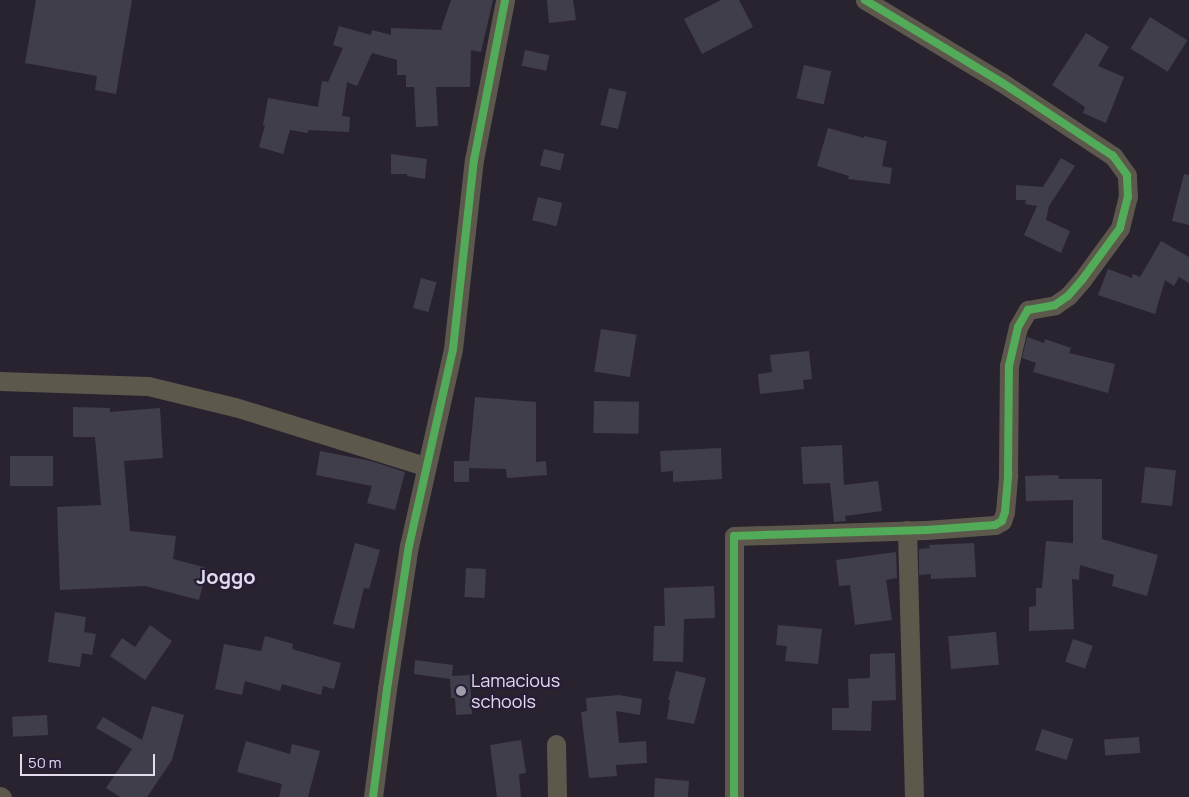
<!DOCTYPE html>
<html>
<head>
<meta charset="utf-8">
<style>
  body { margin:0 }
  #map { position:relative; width:1189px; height:797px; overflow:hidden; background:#292330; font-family:Manrope,sans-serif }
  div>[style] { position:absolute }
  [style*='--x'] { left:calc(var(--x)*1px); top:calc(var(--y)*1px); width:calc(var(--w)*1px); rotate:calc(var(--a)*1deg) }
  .building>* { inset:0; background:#403e4a; transform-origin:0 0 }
  .minor>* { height:19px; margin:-9.5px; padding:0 9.5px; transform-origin:9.5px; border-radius:9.5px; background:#5d584c }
  .cycleway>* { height:8px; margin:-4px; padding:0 4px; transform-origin:4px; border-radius:4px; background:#51ab58 }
  .dots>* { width:14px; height:14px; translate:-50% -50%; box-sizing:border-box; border:2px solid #281d36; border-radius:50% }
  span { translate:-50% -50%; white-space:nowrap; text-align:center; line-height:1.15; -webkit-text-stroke:4.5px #281d36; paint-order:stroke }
  .poi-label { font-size:18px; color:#e2dbec }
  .left { translate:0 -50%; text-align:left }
  .quarter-label { font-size:20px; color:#e2dbec; font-weight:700 }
  .scale { position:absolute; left:20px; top:754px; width:135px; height:22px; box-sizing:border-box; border:2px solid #e2dbec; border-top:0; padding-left:6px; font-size:15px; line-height:18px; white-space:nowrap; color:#e2dbec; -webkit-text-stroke:4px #281d36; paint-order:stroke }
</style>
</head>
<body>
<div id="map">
  <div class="building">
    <i style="clip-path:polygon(36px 0,132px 0,116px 94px,95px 90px,97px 76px,25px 63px)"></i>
    <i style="clip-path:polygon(451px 0,493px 0,481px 52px,471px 50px,470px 87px,436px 87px,438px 126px,416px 127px,414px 87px,406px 87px,406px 75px,397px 75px,397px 60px,372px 53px,357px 86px,347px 82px,342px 116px,350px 117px,349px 132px,308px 130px,308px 133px,290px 130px,283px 154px,259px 147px,265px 125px,263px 125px,268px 98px,318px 107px,322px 81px,328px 82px,343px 48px,333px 45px,339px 26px,371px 35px,372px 30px,391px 35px,391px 28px,443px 30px,441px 29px)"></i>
    <i style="clip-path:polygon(547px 0,573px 0,576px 20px,549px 23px)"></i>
    <i style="clip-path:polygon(721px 0,739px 0,753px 27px,702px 54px,684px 19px)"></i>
    <i style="left:1150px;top:17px;width:44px;height:37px;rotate:32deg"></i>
    <i style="clip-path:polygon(1086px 33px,1109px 47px,1098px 66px,1124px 77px,1106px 123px,1083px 113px,1085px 107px,1052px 85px)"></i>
    <i style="left:525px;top:50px;width:25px;height:16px;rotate:12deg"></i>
    <i style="left:804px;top:65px;width:28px;height:34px;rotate:13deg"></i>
    <i style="left:609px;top:88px;width:18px;height:38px;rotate:13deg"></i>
    <i style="clip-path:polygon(828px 128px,864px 138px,864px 136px,887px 141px,882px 166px,892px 168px,890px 184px,848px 179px,849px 176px,817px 166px)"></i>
    <i style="left:544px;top:149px;width:21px;height:17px;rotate:14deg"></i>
    <i style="clip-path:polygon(391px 154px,427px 159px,425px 179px,407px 176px,407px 174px,391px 174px)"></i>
    <i style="clip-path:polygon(1061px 158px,1075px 166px,1049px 206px,1046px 220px,1070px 231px,1061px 253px,1024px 235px,1037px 206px,1025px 204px,1026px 200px,1016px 200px,1016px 185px,1043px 187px)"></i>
    <i style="clip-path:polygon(1184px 174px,1189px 175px,1189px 225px,1172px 221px)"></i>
    <i style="left:538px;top:197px;width:25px;height:24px;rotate:14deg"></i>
    <i style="clip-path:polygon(1161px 241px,1189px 257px,1189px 283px,1179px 277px,1174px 286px,1165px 280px,1155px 314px,1098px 295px,1108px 269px,1132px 278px,1133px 274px,1140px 277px)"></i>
    <i style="left:421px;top:278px;width:16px;height:31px;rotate:15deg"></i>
    <i style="left:601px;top:329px;width:36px;height:43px;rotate:9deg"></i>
    <i style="clip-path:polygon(1027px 337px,1044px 343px,1045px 339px,1071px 348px,1069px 353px,1115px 364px,1108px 393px,1033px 372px,1036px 363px,1022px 358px)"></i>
    <i style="clip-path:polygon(809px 351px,812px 379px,803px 380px,804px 389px,760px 394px,758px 374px,772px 372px,770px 355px)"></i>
    <i style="clip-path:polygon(475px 397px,536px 402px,536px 462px,546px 461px,547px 475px,507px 478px,506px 469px,469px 468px,469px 482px,454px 482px,454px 461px,469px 461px)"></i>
    <i style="left:594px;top:401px;width:45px;height:32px;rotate:1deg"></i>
    <i style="clip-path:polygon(73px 407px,110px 408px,110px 412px,160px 408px,163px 458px,124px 461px,130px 531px,176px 536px,173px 559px,207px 568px,199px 600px,145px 586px,60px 590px,57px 507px,101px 505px,95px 437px,73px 437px)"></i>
    <i style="clip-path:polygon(842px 445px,844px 485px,878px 481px,882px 511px,845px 516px,846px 521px,834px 522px,830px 483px,803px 484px,801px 447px)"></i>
    <i style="clip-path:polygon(721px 448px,722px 479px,673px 482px,673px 471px,661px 472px,660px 451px)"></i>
    <i style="clip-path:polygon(320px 451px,371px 461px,405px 472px,395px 510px,367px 503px,372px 486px,316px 475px)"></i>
    <i style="left:10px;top:456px;width:43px;height:30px"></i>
    <i style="left:1145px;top:467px;width:31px;height:36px;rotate:6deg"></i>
    <i style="clip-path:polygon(1058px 475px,1059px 479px,1102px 479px,1102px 539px,1158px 555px,1147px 596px,1112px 586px,1114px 575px,1080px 565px,1079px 580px,1072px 579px,1074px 629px,1029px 631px,1029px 607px,1036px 606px,1036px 588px,1042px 588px,1046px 541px,1073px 543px,1073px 500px,1026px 501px,1025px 476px)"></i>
    <i style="clip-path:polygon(355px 543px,380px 550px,369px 589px,364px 588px,354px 629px,333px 624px)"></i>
    <i style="clip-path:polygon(974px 543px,976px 577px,931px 579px,931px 574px,919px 575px,919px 549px,930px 548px,929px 545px)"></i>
    <i style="clip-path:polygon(896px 552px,897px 578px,886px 580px,892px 620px,855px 625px,850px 585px,839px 586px,836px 560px)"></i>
    <i style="left:466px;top:568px;width:20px;height:29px;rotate:3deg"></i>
    <i style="clip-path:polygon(714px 586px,715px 618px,684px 619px,683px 662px,653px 661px,654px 626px,665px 626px,664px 588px)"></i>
    <i style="clip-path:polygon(55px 612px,86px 617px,84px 632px,96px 634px,92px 655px,82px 653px,80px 667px,48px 662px)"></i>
    <i style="clip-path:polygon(150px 625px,172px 641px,145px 680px,110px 656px,122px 638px,135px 647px)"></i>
    <i style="clip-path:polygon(778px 625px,822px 629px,818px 664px,785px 661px,787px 646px,776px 645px)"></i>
    <i style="left:996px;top:632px;width:33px;height:48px;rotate:85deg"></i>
    <i style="clip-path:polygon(265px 636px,293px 644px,292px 649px,341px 663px,334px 689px,323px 686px,321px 695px,282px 684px,280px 691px,245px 681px,242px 695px,215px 689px,224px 644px,261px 651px)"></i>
    <i style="left:1073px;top:639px;width:21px;height:24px;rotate:19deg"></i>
    <i style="clip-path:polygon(895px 653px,896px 700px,872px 701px,871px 731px,832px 730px,832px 708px,849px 708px,848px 679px,870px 678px,870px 654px)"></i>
    <i style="clip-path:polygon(415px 660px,453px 665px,452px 676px,470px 675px,472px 714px,456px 715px,455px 698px,451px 698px,450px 679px,414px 674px)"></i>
    <i style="clip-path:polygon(676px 671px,706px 678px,694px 724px,667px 719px,670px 700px,668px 700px)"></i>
    <i style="clip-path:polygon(619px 695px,642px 699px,640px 715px,616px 711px,619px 743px,646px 741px,647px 763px,616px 765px,617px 776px,589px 778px,581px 712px,587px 711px,586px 698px)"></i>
    <i style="clip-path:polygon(152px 706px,184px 715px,172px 760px,147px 797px,120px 797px,106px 788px,132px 749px,96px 728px,103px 717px,142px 740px)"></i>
    <i style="left:47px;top:715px;width:20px;height:35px;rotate:87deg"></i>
    <i style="left:1042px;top:729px;width:33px;height:22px;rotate:18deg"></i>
    <i style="left:1139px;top:737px;width:16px;height:35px;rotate:86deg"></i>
    <i style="clip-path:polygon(521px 740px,526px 773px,519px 774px,521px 797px,497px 797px,490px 745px)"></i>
    <i style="clip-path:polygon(246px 741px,290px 754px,292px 744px,320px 751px,308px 797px,279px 797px,282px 784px,237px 772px)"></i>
    <i style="clip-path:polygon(655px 778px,689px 781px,688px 797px,654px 797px)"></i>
  </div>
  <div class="minor">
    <i style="--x:0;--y:381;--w:148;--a:1.9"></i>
    <i style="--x:148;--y:386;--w:89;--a:13.6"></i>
    <i style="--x:235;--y:407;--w:199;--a:17.3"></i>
    <i style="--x:907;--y:530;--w:267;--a:88.5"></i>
    <i style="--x:556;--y:744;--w:53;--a:88.9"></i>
    <i style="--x:0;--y:796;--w:2;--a:27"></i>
    <i style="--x:373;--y:797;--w:109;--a:-82.6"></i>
    <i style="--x:387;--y:689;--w:145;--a:-81.3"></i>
    <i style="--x:409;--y:546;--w:202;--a:-77.4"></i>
    <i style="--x:453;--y:349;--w:190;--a:-83.7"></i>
    <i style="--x:474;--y:160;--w:163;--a:-79"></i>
    <i style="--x:734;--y:797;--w:261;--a:-90"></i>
    <i style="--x:734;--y:536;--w:192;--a:-1.8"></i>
    <i style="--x:926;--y:530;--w:69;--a:-4.1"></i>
    <i style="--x:995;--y:525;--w:8;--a:-30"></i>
    <i style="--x:1002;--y:521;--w:9;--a:-72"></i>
    <i style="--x:1005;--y:512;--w:38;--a:-85"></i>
    <i style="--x:1008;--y:474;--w:108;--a:-89.5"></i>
    <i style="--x:1009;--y:366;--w:40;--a:-77"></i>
    <i style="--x:1018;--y:327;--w:20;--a:-60"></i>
    <i style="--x:1028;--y:310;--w:27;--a:-10"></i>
    <i style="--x:1055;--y:305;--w:16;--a:-35"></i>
    <i style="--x:1068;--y:296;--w:21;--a:-49"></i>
    <i style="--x:1082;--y:280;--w:64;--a:-53.8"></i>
    <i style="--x:1120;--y:228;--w:32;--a:-76"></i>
    <i style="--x:1128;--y:197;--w:22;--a:-93"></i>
    <i style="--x:1127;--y:175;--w:24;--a:-126"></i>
    <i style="--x:1113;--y:156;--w:134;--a:-146.5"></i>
    <i style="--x:1001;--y:82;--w:159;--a:-148.9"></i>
  </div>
  <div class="cycleway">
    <i style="--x:373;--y:797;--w:109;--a:-82.6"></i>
    <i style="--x:387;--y:689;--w:145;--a:-81.3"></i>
    <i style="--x:409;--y:546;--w:202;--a:-77.4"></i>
    <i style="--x:453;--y:349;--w:190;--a:-83.7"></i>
    <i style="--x:474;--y:160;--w:163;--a:-79"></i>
    <i style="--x:734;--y:797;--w:261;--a:-90"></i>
    <i style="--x:734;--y:536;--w:192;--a:-1.8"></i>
    <i style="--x:926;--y:530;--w:69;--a:-4.1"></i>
    <i style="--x:995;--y:525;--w:8;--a:-30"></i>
    <i style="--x:1002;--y:521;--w:9;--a:-72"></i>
    <i style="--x:1005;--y:512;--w:38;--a:-85"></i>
    <i style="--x:1008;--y:474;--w:108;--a:-89.5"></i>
    <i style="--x:1009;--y:366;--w:40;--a:-77"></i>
    <i style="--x:1018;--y:327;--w:20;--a:-60"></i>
    <i style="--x:1028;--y:310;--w:27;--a:-10"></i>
    <i style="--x:1055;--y:305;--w:16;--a:-35"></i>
    <i style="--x:1068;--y:296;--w:21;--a:-49"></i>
    <i style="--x:1082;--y:280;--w:64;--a:-53.8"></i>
    <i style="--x:1120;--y:228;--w:32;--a:-76"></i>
    <i style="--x:1128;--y:197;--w:22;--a:-93"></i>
    <i style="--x:1127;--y:175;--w:24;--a:-126"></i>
    <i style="--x:1113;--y:156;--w:134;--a:-146.5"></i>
    <i style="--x:1001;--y:82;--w:159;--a:-148.9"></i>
  </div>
  <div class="dots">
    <i style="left:461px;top:691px;background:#a19baa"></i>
  </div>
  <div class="poi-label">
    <span class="left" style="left:471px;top:691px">Lamacious<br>schools</span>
  </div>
  <div class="quarter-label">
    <span style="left:226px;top:576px">Joggo</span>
  </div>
  <div class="scale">50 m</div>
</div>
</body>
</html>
